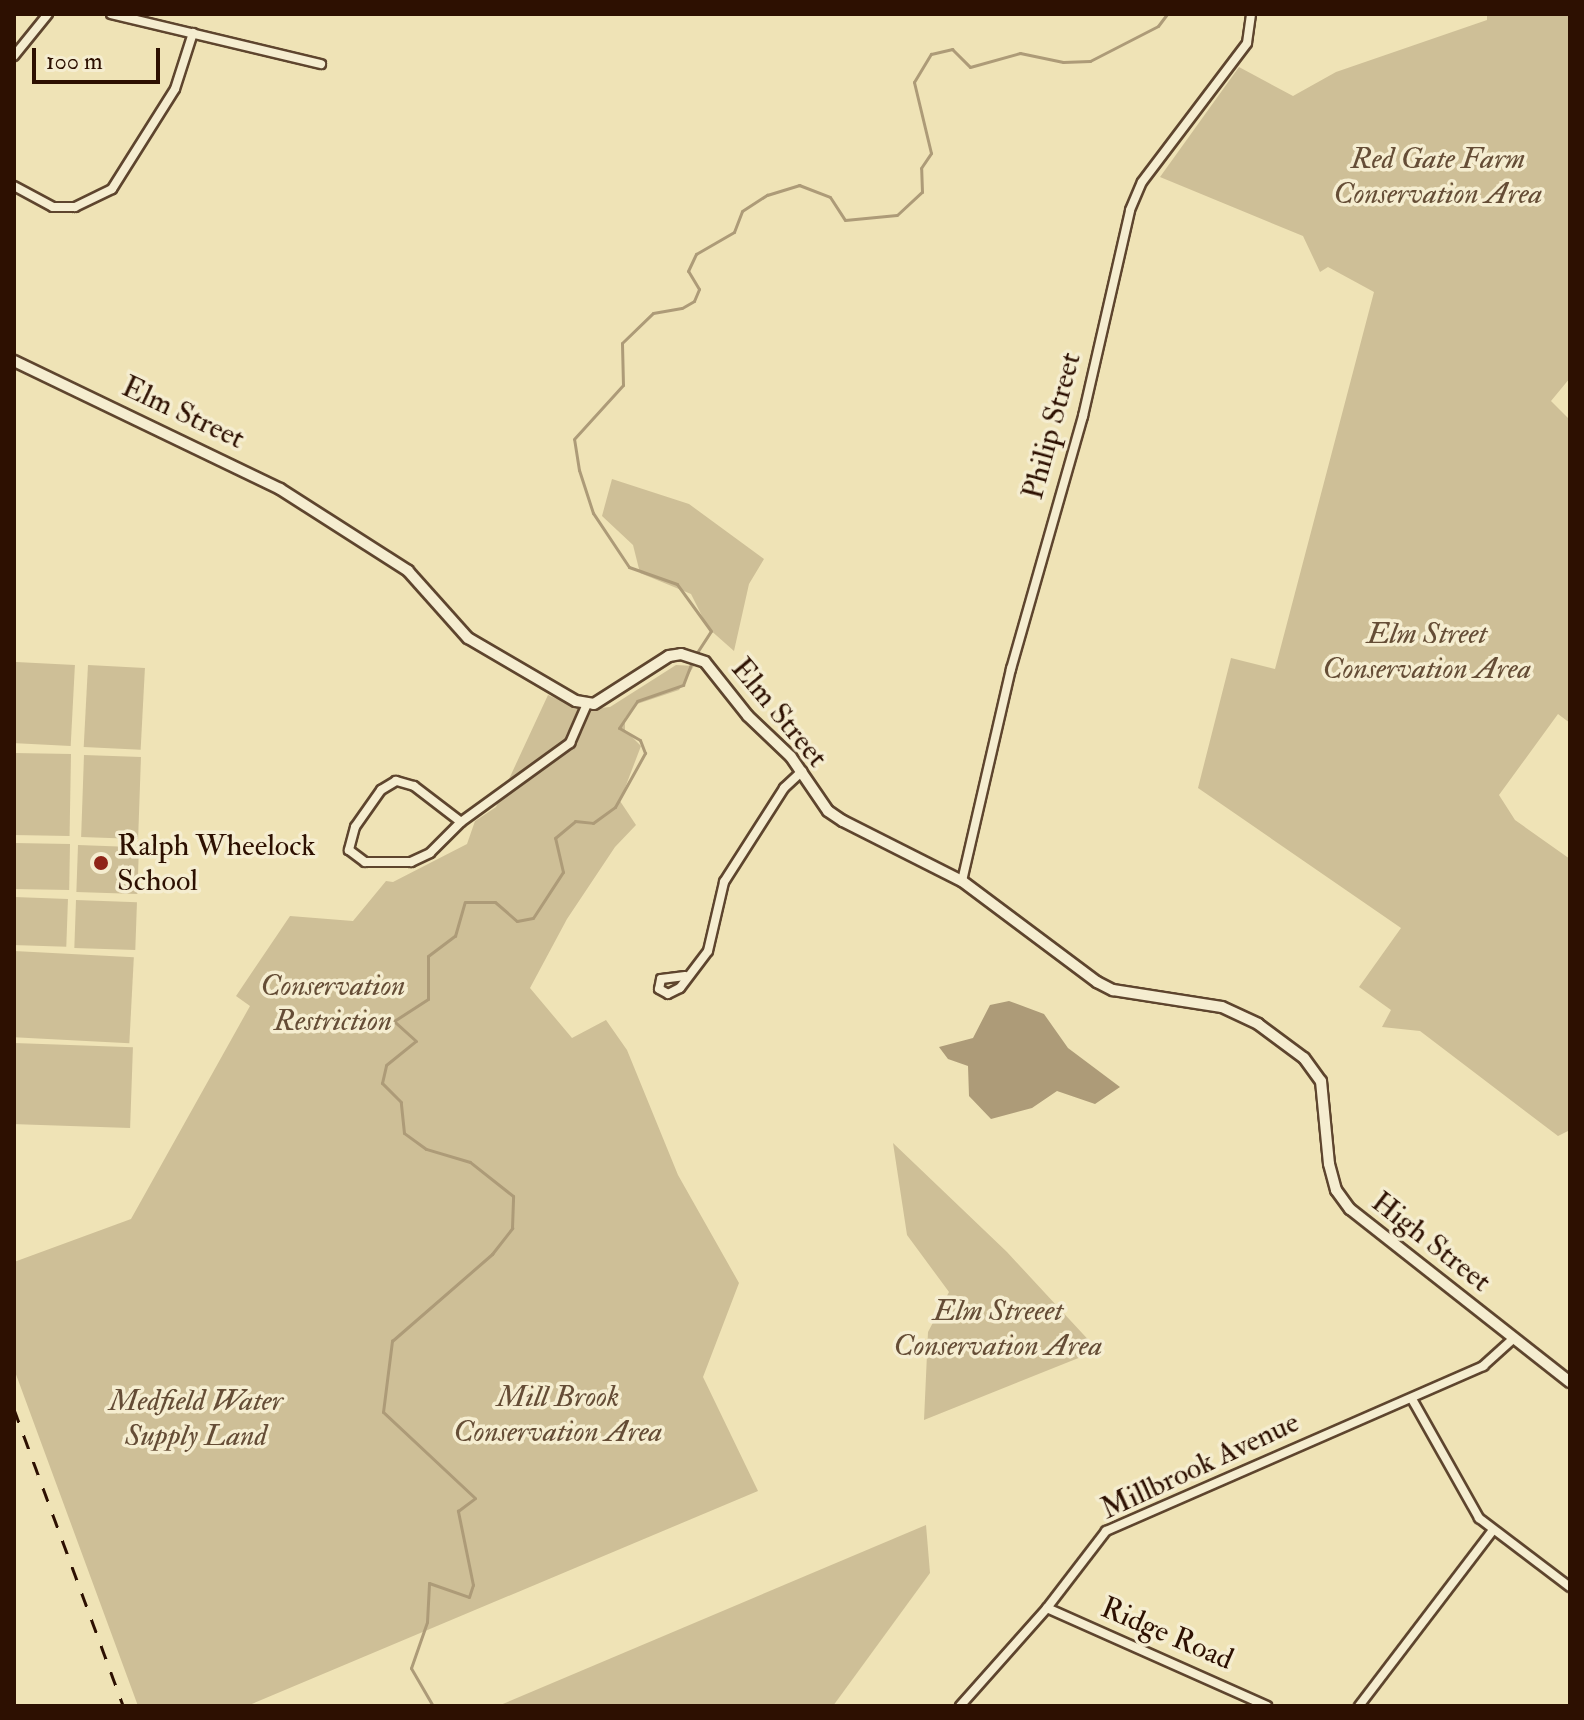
<!DOCTYPE html>
<html>
<head>
<meta charset="utf-8">
<style>
  body { margin:0 }
  #map { position:relative; width:1584px; height:1720px; overflow:hidden; background:#efe3b6; font-family:"IM FELL Double Pica",serif }
  div>[style] { position:absolute }
  [style*='--x'] { left:calc(var(--x)*1px); top:calc(var(--y)*1px); width:calc(var(--w)*1px); rotate:calc(var(--a)*1deg) }
  .green>* { inset:0; background:#cebf97; transform-origin:0 0 }
  .water>* { inset:0; background:#ad9b78 }
  .stream>* { height:3px; margin:-1.5px; padding:0 1.5px; transform-origin:1.5px; border-radius:1.5px; background:#ad9b78 }
  .roads { filter:drop-shadow(2px 0 #5e452e) drop-shadow(-2px 0 #5e452e) drop-shadow(0 2px #5e452e) drop-shadow(0 -2px #5e452e) }
  .minor>* { height:8px; margin:-4px; padding:0 4px; transform-origin:4px; border-radius:4px; background:#f5edd0 }
  .tertiary>* { height:10px; margin:-5px; padding:0 5px; transform-origin:5px; border-radius:5px; background:#f5edd0 }
  .rail>* { height:3px; margin-top:-1.5px; transform-origin:0; background:repeating-linear-gradient(90deg,#2d1001 0 14px,transparent 0 28px) }
  .dots>* { width:22px; height:22px; translate:-50% -50%; box-sizing:border-box; border:4px solid #f5edd0; border-radius:50% }
  span { translate:-50% -50%; white-space:nowrap; text-align:center; line-height:1.15; -webkit-text-stroke:7px #f5edd0; paint-order:stroke }
  .park-label { font-size:30px; color:#654d36; font-style:italic }
  .street-label { font-size:30px; color:#2d1001 }
  .poi-label { font-size:30px; color:#2d1001 }
  .left { translate:0 -50%; text-align:left }
  .frame { position:absolute; inset:0; border:16px solid #2d1001; pointer-events:none }
  .scale { position:absolute; left:32px; top:48px; width:128px; height:36px; box-sizing:border-box; border:4px solid #2d1001; border-top:0; padding-left:10px; font-size:24px; line-height:28px; white-space:nowrap; color:#2d1001; -webkit-text-stroke:6px #f5edd0; paint-order:stroke }
</style>
</head>
<body>
<div id="map">
  <div class="green">
    <i style="clip-path:polygon(1487px 14px,1570px 14px,1570px 378px,1551px 401px,1570px 420px,1570px 723px,1558px 714px,1499px 795px,1515px 820px,1570px 859px,1570px 1130px,1558px 1136px,1420px 1031px,1382px 1027px,1391px 1010px,1359px 987px,1401px 928px,1198px 788px,1231px 658px,1275px 669px,1374px 292px,1328px 267px,1320px 272px,1303px 236px,1160px 177px,1239px 67px,1293px 96px,1336px 72px,1487px 20px)"></i>
    <i style="clip-path:polygon(612px 479px,689px 504px,764px 559px,749px 584px,734px 651px,708px 628px,691px 594px,640px 573px,633px 545px,602px 516px)"></i>
    <i style="left:16px;top:662px;width:59px;height:81px;rotate:3deg"></i>
    <i style="left:88px;top:665px;width:57px;height:82px;rotate:3deg"></i>
    <i style="clip-path:polygon(676px 665px,694px 666px,679px 690px,637px 704px,625px 718px,625px 730px,641px 746px,620px 801px,636px 825px,615px 847px,567px 919px,530px 988px,572px 1038px,606px 1020px,627px 1050px,678px 1175px,739px 1283px,703px 1377px,758px 1491px,247px 1706px,138px 1706px,14px 1369px,14px 1262px,131px 1219px,250px 1006px,236px 996px,290px 916px,353px 921px,386px 881px,393px 882px,467px 844px,475px 821px,496px 807px,548px 695px,582px 710px,610px 707px)"></i>
    <i style="left:14px;top:753px;width:57px;height:82px;rotate:1deg"></i>
    <i style="left:84px;top:755px;width:57px;height:82px;rotate:2deg"></i>
    <i style="left:14px;top:843px;width:56px;height:46px;rotate:1deg"></i>
    <i style="left:78px;top:845px;width:61px;height:47px;rotate:2deg"></i>
    <i style="left:14px;top:897px;width:54px;height:48px;rotate:2deg"></i>
    <i style="left:76px;top:900px;width:61px;height:48px;rotate:2deg"></i>
    <i style="left:14px;top:951px;width:120px;height:86px;rotate:3deg"></i>
    <i style="left:14px;top:1043px;width:119px;height:81px;rotate:2deg"></i>
    <i style="clip-path:polygon(893px 1143px,1007px 1252px,1095px 1347px,1091px 1353px,924px 1420px,928px 1332px,949px 1292px,907px 1235px)"></i>
    <i style="clip-path:polygon(926px 1525px,930px 1573px,833px 1706px,498px 1706px)"></i>
  </div>
  <div class="water">
    <i style="clip-path:polygon(1009px 1001px,1044px 1014px,1068px 1048px,1120px 1087px,1095px 1104px,1057px 1091px,1032px 1108px,991px 1119px,969px 1096px,968px 1066px,948px 1059px,939px 1047px,973px 1038px,990px 1005px)"></i>
  </div>
  <div class="stream">
    <i style="--x:696;--y:654;--w:27;--a:-57"></i>
    <i style="--x:711;--y:631;--w:58;--a:-125.9"></i>
    <i style="--x:677;--y:584;--w:51;--a:-160.5"></i>
    <i style="--x:629;--y:567;--w:65;--a:-123.7"></i>
    <i style="--x:593;--y:513;--w:45;--a:-108"></i>
    <i style="--x:579;--y:470;--w:31;--a:-99"></i>
    <i style="--x:574;--y:439;--w:73;--a:-47.8"></i>
    <i style="--x:623;--y:385;--w:42;--a:-91.4"></i>
    <i style="--x:622;--y:343;--w:43;--a:-44.1"></i>
    <i style="--x:653;--y:313;--w:29;--a:-10"></i>
    <i style="--x:682;--y:308;--w:14;--a:-30"></i>
    <i style="--x:694;--y:301;--w:13;--a:-67"></i>
    <i style="--x:699;--y:289;--w:21;--a:-121"></i>
    <i style="--x:688;--y:271;--w:19;--a:-65"></i>
    <i style="--x:696;--y:254;--w:44;--a:-30.1"></i>
    <i style="--x:734;--y:232;--w:22;--a:-69"></i>
    <i style="--x:742;--y:211;--w:30;--a:-33"></i>
    <i style="--x:767;--y:195;--w:34;--a:-17"></i>
    <i style="--x:799;--y:185;--w:33;--a:21"></i>
    <i style="--x:830;--y:197;--w:27;--a:57"></i>
    <i style="--x:845;--y:220;--w:52;--a:-5.5"></i>
    <i style="--x:897;--y:215;--w:34;--a:-43"></i>
    <i style="--x:922;--y:192;--w:24;--a:-92"></i>
    <i style="--x:921;--y:168;--w:18;--a:-56"></i>
    <i style="--x:931;--y:153;--w:73;--a:-103.5"></i>
    <i style="--x:914;--y:82;--w:33;--a:-59"></i>
    <i style="--x:931;--y:54;--w:22;--a:-13"></i>
    <i style="--x:952;--y:49;--w:25;--a:45"></i>
    <i style="--x:970;--y:67;--w:52;--a:-15.6"></i>
    <i style="--x:1020;--y:53;--w:44;--a:11.8"></i>
    <i style="--x:1063;--y:62;--w:27;--a:-2"></i>
    <i style="--x:1090;--y:61;--w:76;--a:-27.2"></i>
    <i style="--x:1158;--y:26;--w:15;--a:-53"></i>
    <i style="--x:433;--y:1706;--w:44;--a:-120.1"></i>
    <i style="--x:411;--y:1668;--w:49;--a:-70.8"></i>
    <i style="--x:427;--y:1622;--w:39;--a:-87"></i>
    <i style="--x:429;--y:1583;--w:42;--a:19.3"></i>
    <i style="--x:469;--y:1597;--w:13;--a:-72"></i>
    <i style="--x:473;--y:1585;--w:76;--a:-101.5"></i>
    <i style="--x:458;--y:1511;--w:21;--a:-37"></i>
    <i style="--x:475;--y:1498;--w:126;--a:-136.9"></i>
    <i style="--x:383;--y:1412;--w:72;--a:-82.8"></i>
    <i style="--x:392;--y:1341;--w:133;--a:-41"></i>
    <i style="--x:492;--y:1254;--w:33;--a:-52"></i>
    <i style="--x:512;--y:1228;--w:32;--a:-88"></i>
    <i style="--x:513;--y:1196;--w:55;--a:-141.7"></i>
    <i style="--x:470;--y:1162;--w:46;--a:-163.5"></i>
    <i style="--x:426;--y:1149;--w:27;--a:-144"></i>
    <i style="--x:404;--y:1133;--w:31;--a:-96"></i>
    <i style="--x:401;--y:1102;--w:27;--a:-135"></i>
    <i style="--x:382;--y:1083;--w:18;--a:-77"></i>
    <i style="--x:386;--y:1065;--w:38;--a:-39"></i>
    <i style="--x:416;--y:1041;--w:30;--a:-138"></i>
    <i style="--x:394;--y:1021;--w:40;--a:-32.9"></i>
    <i style="--x:428;--y:999;--w:43;--a:-90"></i>
    <i style="--x:428;--y:956;--w:34;--a:-37"></i>
    <i style="--x:455;--y:936;--w:35;--a:-74"></i>
    <i style="--x:465;--y:902;--w:30;--a:0"></i>
    <i style="--x:495;--y:902;--w:29;--a:41"></i>
    <i style="--x:517;--y:921;--w:16;--a:-11"></i>
    <i style="--x:533;--y:918;--w:55;--a:-56.9"></i>
    <i style="--x:563;--y:872;--w:35;--a:-103"></i>
    <i style="--x:555;--y:838;--w:26;--a:-40"></i>
    <i style="--x:575;--y:821;--w:18;--a:6"></i>
    <i style="--x:593;--y:823;--w:27;--a:-36"></i>
    <i style="--x:615;--y:807;--w:62;--a:-60.9"></i>
    <i style="--x:645;--y:753;--w:14;--a:-111"></i>
    <i style="--x:640;--y:740;--w:24;--a:-150"></i>
    <i style="--x:619;--y:728;--w:32;--a:-56"></i>
    <i style="--x:637;--y:701;--w:49;--a:-19.2"></i>
    <i style="--x:683;--y:685;--w:22;--a:-69"></i>
  </div>
  <div class="roads">
    <div class="minor">
      <i style="--x:111;--y:14;--w:216;--a:13.4"></i>
      <i style="--x:14;--y:56;--w:54;--a:-51"></i>
      <i style="--x:14;--y:186;--w:44;--a:28.3"></i>
      <i style="--x:53;--y:207;--w:22;--a:0"></i>
      <i style="--x:75;--y:207;--w:41;--a:-25.9"></i>
      <i style="--x:112;--y:189;--w:118;--a:-57.8"></i>
      <i style="--x:175;--y:89;--w:59;--a:-72.2"></i>
      <i style="--x:461;--y:822;--w:59;--a:-142.5"></i>
      <i style="--x:414;--y:786;--w:19;--a:-164"></i>
      <i style="--x:396;--y:781;--w:17;--a:149"></i>
      <i style="--x:381;--y:790;--w:45;--a:125.1"></i>
      <i style="--x:355;--y:827;--w:24;--a:105"></i>
      <i style="--x:349;--y:850;--w:20;--a:37"></i>
      <i style="--x:365;--y:862;--w:46;--a:0"></i>
      <i style="--x:411;--y:862;--w:21;--a:-25"></i>
      <i style="--x:430;--y:853;--w:44;--a:-45"></i>
      <i style="--x:461;--y:822;--w:135;--a:-35.9"></i>
      <i style="--x:570;--y:743;--w:43;--a:-66.4"></i>
      <i style="--x:962;--y:881;--w:218;--a:-77"></i>
      <i style="--x:1011;--y:669;--w:263;--a:-74.1"></i>
      <i style="--x:1083;--y:416;--w:211;--a:-77.1"></i>
      <i style="--x:1130;--y:210;--w:30;--a:-67"></i>
      <i style="--x:1142;--y:182;--w:174;--a:-52.9"></i>
      <i style="--x:1247;--y:43;--w:29;--a:-82"></i>
      <i style="--x:685;--y:976;--w:24;--a:173"></i>
      <i style="--x:661;--y:979;--w:10;--a:101"></i>
      <i style="--x:659;--y:989;--w:10;--a:29"></i>
      <i style="--x:668;--y:994;--w:13;--a:-27"></i>
      <i style="--x:680;--y:988;--w:46;--a:-52.9"></i>
      <i style="--x:708;--y:951;--w:71;--a:-76.9"></i>
      <i style="--x:724;--y:882;--w:112;--a:-57.4"></i>
      <i style="--x:784;--y:788;--w:25;--a:-43"></i>
      <i style="--x:1412;--y:1399;--w:137;--a:60.6"></i>
      <i style="--x:1479;--y:1518;--w:114;--a:37.2"></i>
      <i style="--x:1047;--y:1608;--w:241;--a:24"></i>
      <i style="--x:960;--y:1706;--w:131;--a:-48.4"></i>
      <i style="--x:1047;--y:1608;--w:97;--a:-52.5"></i>
      <i style="--x:1106;--y:1531;--w:412;--a:-23.6"></i>
      <i style="--x:1483;--y:1366;--w:40;--a:-42"></i>
      <i style="--x:1359;--y:1706;--w:221;--a:-52.7"></i>
    </div>
    <div class="tertiary">
      <i style="--x:14;--y:361;--w:295;--a:25.7"></i>
      <i style="--x:280;--y:489;--w:152;--a:32.6"></i>
      <i style="--x:408;--y:571;--w:90;--a:48.2"></i>
      <i style="--x:468;--y:638;--w:125;--a:30.3"></i>
      <i style="--x:576;--y:701;--w:18;--a:9"></i>
      <i style="--x:594;--y:704;--w:89;--a:-32.6"></i>
      <i style="--x:669;--y:656;--w:12;--a:-9"></i>
      <i style="--x:681;--y:654;--w:25;--a:18"></i>
      <i style="--x:705;--y:662;--w:69;--a:51.5"></i>
      <i style="--x:748;--y:716;--w:59;--a:43.6"></i>
      <i style="--x:791;--y:757;--w:65;--a:55.6"></i>
      <i style="--x:828;--y:811;--w:18;--a:34"></i>
      <i style="--x:843;--y:821;--w:133;--a:26.8"></i>
      <i style="--x:962;--y:881;--w:169;--a:36.8"></i>
      <i style="--x:1097;--y:982;--w:18;--a:27"></i>
      <i style="--x:1113;--y:990;--w:110;--a:8.9"></i>
      <i style="--x:1222;--y:1007;--w:40;--a:25"></i>
      <i style="--x:1258;--y:1024;--w:57;--a:36.5"></i>
      <i style="--x:1304;--y:1058;--w:29;--a:54"></i>
      <i style="--x:1321;--y:1081;--w:83;--a:84.5"></i>
      <i style="--x:1329;--y:1164;--w:27;--a:75"></i>
      <i style="--x:1336;--y:1190;--w:24;--a:54"></i>
      <i style="--x:1350;--y:1209;--w:280;--a:38.2"></i>
    </div>
  </div>
  <div class="rail">
    <i style="--x:14;--y:1409;--w:316;--a:69.8"></i>
  </div>
  <div class="dots">
    <i style="left:101px;top:863px;background:#8f2418"></i>
  </div>
  <div class="park-label">
    <span style="left:1438px;top:176px">Red Gate Farm<br>Conservation Area</span>
    <span style="left:1427px;top:651px">Elm Street<br>Conservation Area</span>
    <span style="left:333px;top:1003px">Conservation<br>Restriction</span>
    <span style="left:998px;top:1328px">Elm Streeet<br>Conservation Area</span>
    <span style="left:558px;top:1414px">Mill Brook<br>Conservation Area</span>
    <span style="left:196px;top:1418px">Medfield Water<br>Supply Land</span>
  </div>
  <div class="street-label">
    <span style="left:183px;top:413px;rotate:25deg">Elm Street</span>
    <span style="left:1052px;top:426px;rotate:-75deg">Philip Street</span>
    <span style="left:779px;top:713px;rotate:50deg">Elm Street</span>
    <span style="left:1431px;top:1242px;rotate:38deg">High Street</span>
    <span style="left:1200px;top:1466px;rotate:-25deg">Millbrook Avenue</span>
    <span style="left:1167px;top:1634px;rotate:23deg">Ridge Road</span>
  </div>
  <div class="poi-label">
    <span class="left" style="left:117px;top:863px">Ralph Wheelock<br>School</span>
  </div>
  <div class="frame"></div>
  <div class="scale">100 m</div>
</div>
</body>
</html>
